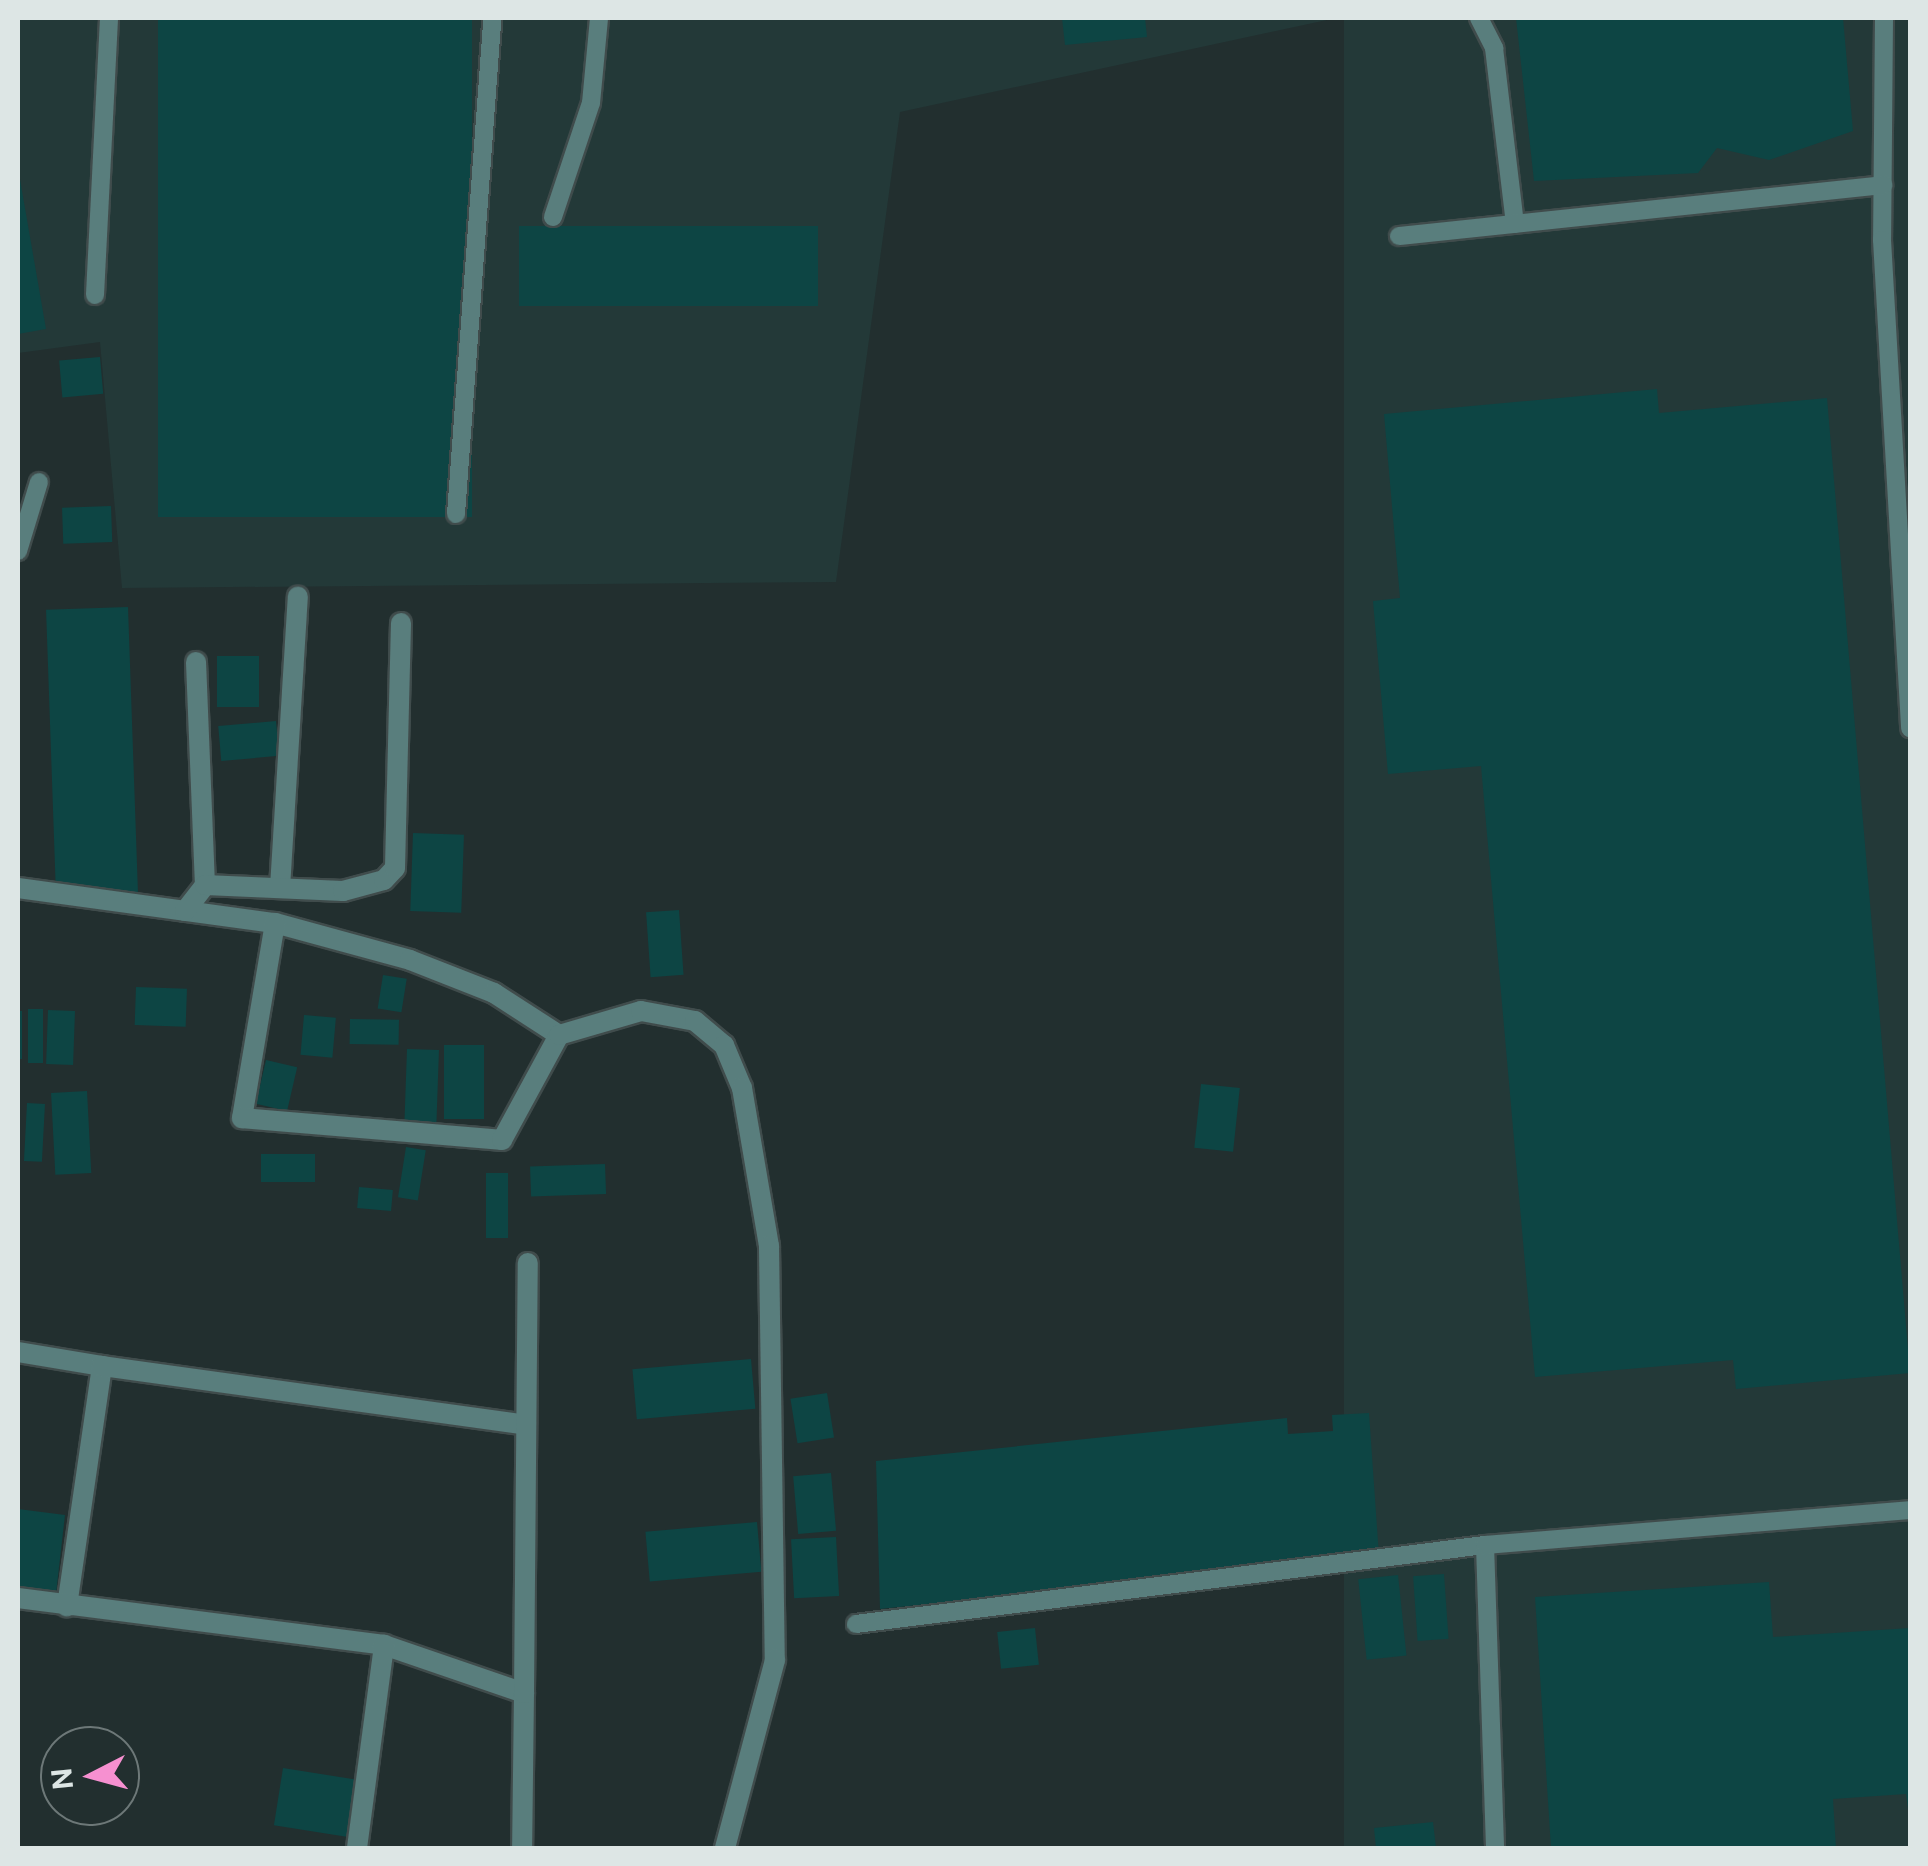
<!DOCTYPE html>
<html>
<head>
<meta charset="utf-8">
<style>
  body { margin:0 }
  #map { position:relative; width:1928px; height:1866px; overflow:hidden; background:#222f2f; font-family:"Public Sans",sans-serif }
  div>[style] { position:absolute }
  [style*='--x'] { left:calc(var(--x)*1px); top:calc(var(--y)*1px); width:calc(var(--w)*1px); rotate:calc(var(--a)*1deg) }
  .built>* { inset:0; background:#233938; transform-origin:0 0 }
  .building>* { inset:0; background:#0d4544; transform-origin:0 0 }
  .roads { filter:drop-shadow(2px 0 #404c4c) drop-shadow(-2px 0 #404c4c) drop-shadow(0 2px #404c4c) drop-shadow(0 -2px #404c4c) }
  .lane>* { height:18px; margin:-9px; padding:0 9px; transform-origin:9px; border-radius:9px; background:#597e7d }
  .street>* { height:20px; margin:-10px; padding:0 10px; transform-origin:10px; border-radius:10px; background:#597e7d }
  span { translate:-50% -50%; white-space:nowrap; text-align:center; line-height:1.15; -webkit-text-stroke:9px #222f2f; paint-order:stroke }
  .frame { position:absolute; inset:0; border:20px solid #dde6e5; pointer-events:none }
  .north { position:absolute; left:40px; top:1726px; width:100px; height:100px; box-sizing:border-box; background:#222f2f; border:2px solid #6d7878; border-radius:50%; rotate:264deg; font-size:28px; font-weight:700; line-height:40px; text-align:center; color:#dde6e5 }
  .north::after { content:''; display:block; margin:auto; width:35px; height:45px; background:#f690d0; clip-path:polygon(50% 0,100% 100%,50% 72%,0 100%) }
</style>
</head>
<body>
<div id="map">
  <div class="built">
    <i style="clip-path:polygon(18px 18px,1336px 18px,900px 112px,836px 582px,122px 588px,100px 342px,18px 353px)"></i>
    <i style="left:1344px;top:18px;width:566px;height:1831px"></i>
  </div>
  <div class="building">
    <i style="left:158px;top:18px;width:314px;height:499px"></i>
    <i style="clip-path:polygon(1062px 18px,1145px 18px,1147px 37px,1065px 45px)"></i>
    <i style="clip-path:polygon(1516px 18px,1843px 18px,1853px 131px,1769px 160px,1717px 148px,1698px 173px,1534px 181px)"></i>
    <i style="clip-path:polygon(18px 168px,46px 329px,18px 334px)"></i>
    <i style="left:519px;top:226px;width:299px;height:80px"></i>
    <i style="left:100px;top:357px;width:37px;height:41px;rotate:85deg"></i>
    <i style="clip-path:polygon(1657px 389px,1659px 413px,1827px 398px,1910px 1373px,1736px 1389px,1733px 1360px,1535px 1377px,1481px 766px,1388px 774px,1373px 601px,1400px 598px,1384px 414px)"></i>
    <i style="left:111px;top:506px;width:36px;height:49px;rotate:88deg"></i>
    <i style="left:128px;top:607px;width:294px;height:82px;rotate:88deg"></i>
    <i style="left:217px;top:656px;width:42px;height:51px"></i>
    <i style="left:276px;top:721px;width:35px;height:58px;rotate:85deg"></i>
    <i style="left:413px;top:833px;width:51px;height:78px;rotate:2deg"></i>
    <i style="left:679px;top:910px;width:65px;height:33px;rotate:86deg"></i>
    <i style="left:383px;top:975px;width:24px;height:34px;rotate:9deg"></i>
    <i style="left:136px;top:987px;width:51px;height:38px;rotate:2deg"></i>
    <i style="left:28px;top:1009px;width:15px;height:54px"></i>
    <i style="left:48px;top:1010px;width:27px;height:54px;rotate:2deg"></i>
    <i style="left:18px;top:1011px;width:4px;height:48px"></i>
    <i style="left:304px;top:1015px;width:32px;height:40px;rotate:5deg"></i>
    <i style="left:350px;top:1019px;width:49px;height:25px;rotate:1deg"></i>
    <i style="left:444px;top:1045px;width:40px;height:74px"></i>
    <i style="left:407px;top:1049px;width:32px;height:74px;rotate:2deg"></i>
    <i style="left:266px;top:1060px;width:32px;height:45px;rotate:13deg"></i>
    <i style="left:1201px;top:1084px;width:39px;height:64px;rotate:6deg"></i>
    <i style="left:87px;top:1091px;width:82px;height:36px;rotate:87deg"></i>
    <i style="left:27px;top:1103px;width:18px;height:58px;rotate:3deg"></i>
    <i style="left:406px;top:1147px;width:20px;height:51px;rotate:9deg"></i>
    <i style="left:261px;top:1154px;width:54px;height:28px"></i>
    <i style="left:605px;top:1164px;width:30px;height:75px;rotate:88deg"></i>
    <i style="left:486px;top:1173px;width:22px;height:65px"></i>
    <i style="left:359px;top:1187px;width:34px;height:21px;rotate:5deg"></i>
    <i style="left:751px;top:1359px;width:50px;height:119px;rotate:85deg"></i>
    <i style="left:827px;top:1393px;width:45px;height:37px;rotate:81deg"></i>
    <i style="clip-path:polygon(1369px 1413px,1379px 1556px,880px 1609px,876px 1461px,1287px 1418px,1288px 1434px,1333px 1431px,1332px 1415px)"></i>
    <i style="left:831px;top:1473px;width:58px;height:38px;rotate:85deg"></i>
    <i style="clip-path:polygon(18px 1509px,65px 1515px,56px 1594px,18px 1589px)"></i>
    <i style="left:757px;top:1522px;width:50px;height:112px;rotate:85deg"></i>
    <i style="left:836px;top:1537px;width:59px;height:45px;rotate:87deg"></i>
    <i style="left:1444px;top:1574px;width:65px;height:31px;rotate:86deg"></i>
    <i style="left:1398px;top:1575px;width:81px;height:40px;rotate:84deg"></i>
    <i style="clip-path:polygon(1769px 1582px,1773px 1637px,1910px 1628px,1910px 1823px,1906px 1794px,1833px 1799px,1836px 1848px,1551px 1848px,1535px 1597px)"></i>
    <i style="left:1035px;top:1628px;width:37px;height:38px;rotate:84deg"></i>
    <i style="left:283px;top:1768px;width:75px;height:58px;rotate:9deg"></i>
    <i style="clip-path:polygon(1433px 1822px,1436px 1848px,1376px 1848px,1374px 1828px)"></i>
  </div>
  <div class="roads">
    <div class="lane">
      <i style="--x:1479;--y:18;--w:34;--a:63"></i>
      <i style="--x:1494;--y:48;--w:177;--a:83.2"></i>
      <i style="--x:1884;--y:18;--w:222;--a:90.5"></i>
      <i style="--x:1882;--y:240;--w:489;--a:86.7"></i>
      <i style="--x:553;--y:217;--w:120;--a:-71.6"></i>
      <i style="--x:591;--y:103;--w:85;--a:-84.6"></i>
      <i style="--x:1399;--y:236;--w:487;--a:-6"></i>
      <i style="--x:95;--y:295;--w:277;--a:-87.1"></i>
      <i style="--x:456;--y:514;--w:497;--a:-85.8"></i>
      <i style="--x:18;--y:551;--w:72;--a:-73.1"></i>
      <i style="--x:1485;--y:1545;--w:303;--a:88.1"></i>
      <i style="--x:856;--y:1624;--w:634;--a:-7.16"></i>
      <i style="--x:1485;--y:1545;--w:426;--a:-4.7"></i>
    </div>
    <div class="street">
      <i style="--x:196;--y:662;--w:223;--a:87.7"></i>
      <i style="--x:18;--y:888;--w:259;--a:7.8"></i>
      <i style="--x:275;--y:923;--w:140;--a:15.3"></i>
      <i style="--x:410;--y:960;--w:90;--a:21.4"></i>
      <i style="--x:494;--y:993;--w:77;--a:32.9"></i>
      <i style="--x:280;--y:888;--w:292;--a:-86.5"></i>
      <i style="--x:185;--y:911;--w:33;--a:-52"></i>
      <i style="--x:205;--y:885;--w:138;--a:2.5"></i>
      <i style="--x:343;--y:891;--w:42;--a:-15"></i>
      <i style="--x:384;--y:880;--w:16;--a:-47"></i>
      <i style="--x:395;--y:868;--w:245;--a:-88.6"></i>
      <i style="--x:275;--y:923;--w:198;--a:99.6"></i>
      <i style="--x:242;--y:1118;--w:261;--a:4.8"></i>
      <i style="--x:502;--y:1140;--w:119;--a:-61.5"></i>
      <i style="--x:559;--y:1035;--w:85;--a:-16.3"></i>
      <i style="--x:641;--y:1011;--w:55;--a:10.5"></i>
      <i style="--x:695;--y:1021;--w:38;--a:40"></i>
      <i style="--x:724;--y:1045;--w:47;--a:67.3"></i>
      <i style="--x:742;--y:1088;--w:160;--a:80.3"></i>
      <i style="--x:769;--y:1246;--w:414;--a:89.2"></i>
      <i style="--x:775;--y:1660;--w:195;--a:104.9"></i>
      <i style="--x:18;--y:1352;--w:85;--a:9.5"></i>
      <i style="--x:102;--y:1366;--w:243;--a:98.3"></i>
      <i style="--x:102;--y:1366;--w:428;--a:7.9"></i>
      <i style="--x:18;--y:1598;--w:369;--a:7.3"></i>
      <i style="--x:384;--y:1645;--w:148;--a:18.9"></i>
      <i style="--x:524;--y:1693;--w:155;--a:90.7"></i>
      <i style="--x:524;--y:1693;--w:430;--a:-89.5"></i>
      <i style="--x:357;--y:1848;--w:205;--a:-82.4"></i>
    </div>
  </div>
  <div class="frame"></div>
  <div class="north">N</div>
</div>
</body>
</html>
